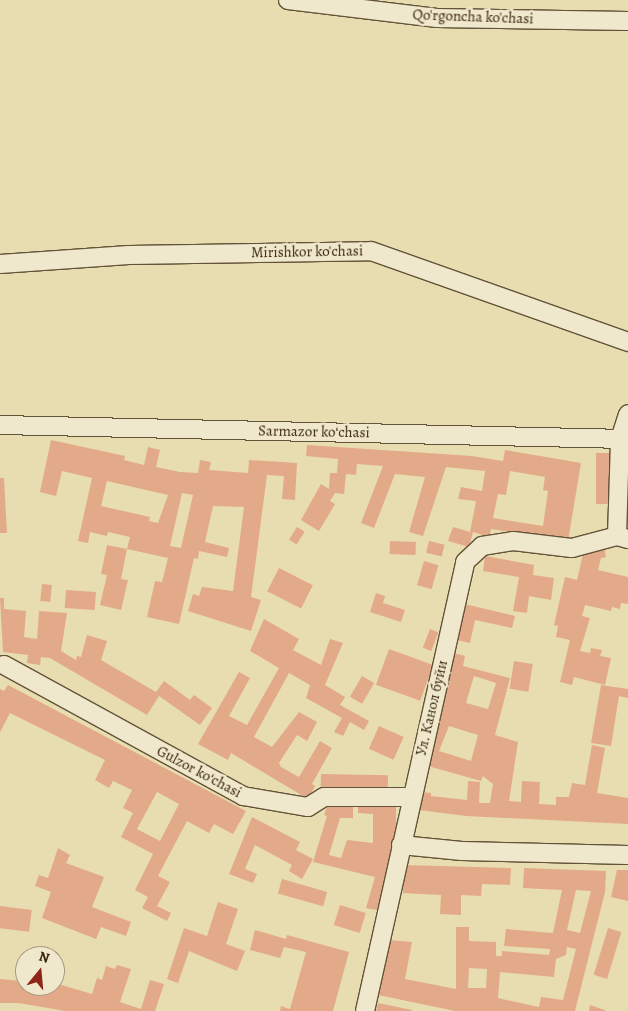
<!DOCTYPE html>
<html>
<head>
<meta charset="utf-8">
<style>
  body { margin:0 }
  #map { position:relative; width:628px; height:1011px; overflow:hidden; background:#e8dcb1; font-family:Alegreya,serif }
  div>[style] { position:absolute }
  [style*='--x'] { left:calc(var(--x)*1px); top:calc(var(--y)*1px); width:calc(var(--w)*1px); rotate:calc(var(--a)*1deg) }
  .building>* { inset:0; background:#e3aa89; transform-origin:0 0 }
  .roads { filter:drop-shadow(1px 0 #635338) drop-shadow(-1px 0 #635338) drop-shadow(0 1px #635338) drop-shadow(0 -1px #635338) }
  .minor>* { height:18px; margin:-9px; padding:0 9px; transform-origin:9px; border-radius:9px; background:#f0e8cc }
  span { translate:-50% -50%; white-space:nowrap; text-align:center; line-height:1.15; -webkit-text-stroke:5px #f0e8cc; paint-order:stroke }
  .street-label { font-size:15px; color:#37250f }
  .north { position:absolute; left:15px; top:946px; width:50px; height:50px; box-sizing:border-box; background:#f0e8cc; border:1px solid #a69a80; border-radius:50%; rotate:17deg; font-size:14px; font-weight:700; line-height:20px; text-align:center; color:#37250f }
  .north::after { content:''; display:block; margin:auto; width:18px; height:22px; background:#8f2418; clip-path:polygon(50% 0,100% 100%,50% 72%,0 100%) }
</style>
</head>
<body>
<div id="map">
  <div class="building">
    <i style="clip-path:polygon(evenodd,51px 440px,125px 456px,124px 460px,144px 465px,148px 447px,160px 450px,156px 467px,180px 472px,198px 473px,200px 460px,211px 462px,209px 470px,248px 473px,249px 460px,297px 463px,295px 500px,282px 499px,284px 476px,267px 475px,251px 597px,261px 600px,251px 631px,188px 611px,193px 594px,199px 596px,202px 587px,233px 591px,244px 507px,213px 506px,205px 542px,229px 548px,227px 557px,199px 551px,198px 559px,194px 558px,179px 624px,147px 617px,155px 581px,162px 582px,168px 558px,127px 549px,130px 537px,108px 532px,107px 536px,90px 532px,88px 543px,78px 541px,92px 478px,62px 471px,56px 496px,40px 492px,51px 440px,107px 481px,168px 495px,158px 523px,149px 521px,150px 517px,101px 506px,107px 481px,51px 440px,182px 493px,193px 495px,181px 548px,170px 546px,182px 493px)"></i>
    <i style="clip-path:polygon(evenodd,307px 445px,472px 456px,503px 461px,505px 450px,581px 463px,568px 541px,491px 529px,489px 537px,473px 532px,469px 547px,448px 541px,453px 527px,470px 532px,476px 501px,458px 499px,461px 487px,482px 491px,485px 471px,446px 467px,423px 536px,409px 532px,425px 477px,395px 474px,374px 528px,361px 523px,383px 466px,357px 464px,356px 475px,346px 474px,344px 494px,335px 493px,330px 501px,335px 504px,319px 531px,301px 520px,321px 484px,329px 489px,330px 473px,337px 473px,338px 459px,306px 456px,307px 445px,510px 471px,545px 477px,543px 490px,548px 491px,543px 526px,493px 518px,498px 494px,506px 495px,510px 471px)"></i>
    <i style="left:596px;top:453px;width:15px;height:51px"></i>
    <i style="clip-path:polygon(628px 461px,628px 519px,622px 519px)"></i>
    <i style="clip-path:polygon(0 478px,4px 478px,7px 533px,0 533px)"></i>
    <i style="left:297px;top:527px;width:9px;height:15px;rotate:32deg"></i>
    <i style="left:390px;top:541px;width:26px;height:13px;rotate:2deg"></i>
    <i style="left:429px;top:541px;width:16px;height:12px;rotate:14deg"></i>
    <i style="clip-path:polygon(107px 545px,127px 549px,121px 579px,128px 580px,121px 610px,100px 605px,107px 575px,101px 574px)"></i>
    <i style="clip-path:polygon(604px 546px,606px 557px,601px 558px,598px 570px,628px 577px,628px 604px,621px 603px,620px 609px,612px 607px,611px 611px,585px 605px,582px 616px,590px 618px,580px 651px,590px 653px,591px 648px,602px 650px,600px 656px,611px 658px,605px 685px,574px 677px,572px 685px,560px 682px,570px 640px,556px 637px,558px 626px,554px 625px,565px 577px,577px 580px,584px 550px)"></i>
    <i style="clip-path:polygon(485px 556px,534px 565px,533px 575px,554px 578px,551px 600px,529px 596px,527px 613px,513px 611px,519px 577px,483px 571px)"></i>
    <i style="left:424px;top:561px;width:15px;height:25px;rotate:16deg"></i>
    <i style="left:279px;top:568px;width:38px;height:26px;rotate:27deg"></i>
    <i style="left:42px;top:584px;width:10px;height:17px;rotate:6deg"></i>
    <i style="left:66px;top:590px;width:30px;height:18px;rotate:4deg"></i>
    <i style="clip-path:polygon(376px 593px,385px 596px,383px 603px,405px 610px,401px 622px,370px 612px)"></i>
    <i style="clip-path:polygon(0 598px,4px 598px,4px 609px,26px 611px,24px 637px,37px 639px,39px 611px,67px 613px,61px 651px,76px 660px,77px 656px,81px 657px,87px 635px,107px 641px,101px 660px,156px 692px,164px 681px,190px 700px,194px 695px,212px 708px,200px 725px,159px 696px,147px 715px,50px 658px,41px 657px,40px 665px,27px 663px,28px 655px,3px 652px)"></i>
    <i style="clip-path:polygon(460px 603px,515px 616px,512px 628px,475px 620px,470px 643px,452px 639px)"></i>
    <i style="clip-path:polygon(264px 619px,299px 639px,293px 650px,321px 665px,330px 639px,343px 643px,325px 685px,345px 697px,340px 705px,369px 721px,364px 730px,350px 722px,343px 736px,334px 732px,342px 718px,306px 698px,310px 685px,289px 673px,254px 737px,272px 747px,299px 712px,317px 722px,307px 741px,297px 735px,279px 763px,281px 767px,299px 777px,320px 741px,332px 748px,312px 784px,315px 786px,308px 799px,231px 753px,228px 760px,198px 744px,239px 672px,250px 678px,229px 716px,247px 725px,279px 668px,250px 651px)"></i>
    <i style="left:430px;top:629px;width:9px;height:20px;rotate:21deg"></i>
    <i style="left:389px;top:649px;width:47px;height:38px;rotate:20deg"></i>
    <i style="clip-path:polygon(evenodd,453px 653px,465px 656px,463px 666px,510px 678px,495px 735px,518px 742px,509px 801px,521px 802px,522px 781px,540px 782px,539px 804px,556px 805px,556px 797px,569px 797px,572px 783px,585px 785px,592px 745px,605px 748px,597px 793px,628px 798px,628px 824px,466px 816px,419px 810px,420px 792px,431px 793px,431px 796px,467px 800px,468px 781px,480px 782px,479px 803px,490px 803px,493px 784px,483px 776px,481px 781px,428px 766px,453px 653px,474px 676px,496px 683px,488px 709px,466px 703px,474px 676px,453px 653px,449px 726px,478px 735px,471px 761px,439px 751px,449px 726px)"></i>
    <i style="left:514px;top:661px;width:19px;height:28px;rotate:9deg"></i>
    <i style="left:362px;top:676px;width:14px;height:24px;rotate:30deg"></i>
    <i style="clip-path:polygon(evenodd,8px 685px,246px 811px,233px 834px,214px 824px,209px 833px,187px 821px,158px 876px,170px 882px,157px 906px,171px 913px,167px 921px,142px 908px,148px 897px,135px 890px,153px 854px,121px 837px,133px 813px,123px 808px,132px 790px,113px 781px,109px 788px,95px 780px,105px 760px,10px 713px,0 732px,0 689px,4px 691px,8px 685px,157px 792px,179px 804px,160px 841px,137px 829px,157px 792px)"></i>
    <i style="clip-path:polygon(601px 685px,628px 689px,628px 698px,619px 696px,611px 746px,591px 743px)"></i>
    <i style="left:379px;top:726px;width:27px;height:25px;rotate:24deg"></i>
    <i style="left:321px;top:774px;width:67px;height:14px;rotate:1deg"></i>
    <i style="clip-path:polygon(329px 801px,353px 801px,353px 818px,340px 818px,329px 855px,341px 858px,347px 840px,373px 843px,373px 814px,358px 813px,358px 801px,396px 801px,396px 840px,377px 910px,366px 908px,375px 877px,313px 862px,327px 816px,324px 815px)"></i>
    <i style="clip-path:polygon(252px 817px,300px 842px,296px 850px,313px 859px,302px 879px,289px 871px,292px 865px,255px 845px,245px 869px,257px 874px,253px 883px,229px 874px)"></i>
    <i style="clip-path:polygon(58px 848px,70px 855px,66px 863px,104px 877px,92px 907px,131px 922px,126px 936px,101px 927px,96px 939px,42px 918px,51px 892px,35px 886px,39px 875px,48px 878px)"></i>
    <i style="clip-path:polygon(404px 865px,511px 868px,510px 885px,482px 884px,481px 896px,461px 895px,461px 915px,440px 914px,441px 895px,403px 893px)"></i>
    <i style="clip-path:polygon(evenodd,524px 868px,606px 871px,605px 892px,575px 1011px,455px 1011px,378px 995px,389px 940px,412px 942px,405px 979px,456px 989px,456px 927px,469px 927px,469px 941px,496px 942px,496px 956px,502px 956px,502px 951px,549px 955px,550px 949px,504px 946px,506px 929px,553px 933px,562px 890px,523px 888px,524px 868px,576px 890px,591px 891px,580px 933px,567px 930px,576px 890px,524px 868px,567px 947px,576px 949px,563px 1000px,541px 997px,539px 1007px,498px 998px,500px 972px,554px 977px,556px 959px,566px 955px,567px 947px,524px 868px,469px 968px,487px 969px,486px 988px,468px 988px,469px 968px)"></i>
    <i style="clip-path:polygon(617px 870px,628px 870px,628px 901px,611px 897px)"></i>
    <i style="left:282px;top:879px;width:47px;height:15px;rotate:16deg"></i>
    <i style="clip-path:polygon(218px 902px,238px 909px,226px 944px,245px 951px,237px 971px,189px 951px,178px 983px,167px 979px,184px 928px,207px 936px)"></i>
    <i style="left:340px;top:905px;width:27px;height:21px;rotate:17deg"></i>
    <i style="left:0;top:906px;width:32px;height:22px;rotate:7deg"></i>
    <i style="left:608px;top:928px;width:14px;height:49px;rotate:17deg"></i>
    <i style="clip-path:polygon(255px 930px,286px 939px,287px 935px,349px 952px,333px 1011px,280px 1011px,281px 1006px,290px 1009px,306px 952px,284px 947px,280px 958px,250px 950px)"></i>
    <i style="clip-path:polygon(117px 965px,131px 969px,120px 1002px,141px 1009px,150px 980px,164px 984px,155px 1011px,65px 1011px,19px 1003px,0 1003px,0 979px,21px 981px,21px 977px,25px 978px,25px 986px,55px 986px,55px 983px,92px 994px,97px 978px,102px 980px,106px 966px,115px 969px)"></i>
    <i style="clip-path:polygon(378px 1003px,412px 1010px,412px 1011px,376px 1011px)"></i>
    <i style="clip-path:polygon(590px 1005px,607px 1011px,589px 1011px)"></i>
  </div>
  <div class="roads">
    <div class="minor">
      <i style="--x:288;--y:0;--w:150;--a:6.9"></i>
      <i style="--x:437;--y:18;--w:191;--a:0.9"></i>
      <i style="--x:0;--y:264;--w:129;--a:-4"></i>
      <i style="--x:129;--y:255;--w:242;--a:-0.9"></i>
      <i style="--x:371;--y:251;--w:273;--a:19.5"></i>
      <i style="--x:0;--y:425;--w:628;--a:1.28"></i>
      <i style="--x:628;--y:539;--w:11;--a:-165"></i>
      <i style="--x:617;--y:536;--w:97;--a:-88.2"></i>
      <i style="--x:620;--y:439;--w:26;--a:-72"></i>
      <i style="--x:4;--y:665;--w:273;--a:28.7"></i>
      <i style="--x:243;--y:796;--w:66;--a:9.6"></i>
      <i style="--x:308;--y:807;--w:19;--a:-32"></i>
      <i style="--x:324;--y:797;--w:87;--a:0"></i>
      <i style="--x:401;--y:845;--w:61;--a:5.6"></i>
      <i style="--x:462;--y:851;--w:166;--a:1.4"></i>
      <i style="--x:365;--y:1011;--w:460;--a:-77.4"></i>
      <i style="--x:465;--y:562;--w:23;--a:-43"></i>
      <i style="--x:482;--y:546;--w:31;--a:-9"></i>
      <i style="--x:513;--y:541;--w:59;--a:6.8"></i>
      <i style="--x:572;--y:548;--w:47;--a:-14.9"></i>
    </div>
  </div>
  <div class="street-label">
    <span style="left:473px;top:17px;rotate:2deg">Qo'rgoncha ko'chasi</span>
    <span style="left:307px;top:252px;rotate:-1deg">Mirishkor ko'chasi</span>
    <span style="left:314px;top:432px;rotate:1deg">Sarmazor koʻchasi</span>
    <span style="left:432px;top:708px;rotate:-77deg">Ул. Канол буйи</span>
    <span style="left:199px;top:772px;rotate:28deg">Gulzor koʻchasi</span>
  </div>
  <div class="north">N</div>
</div>
</body>
</html>
